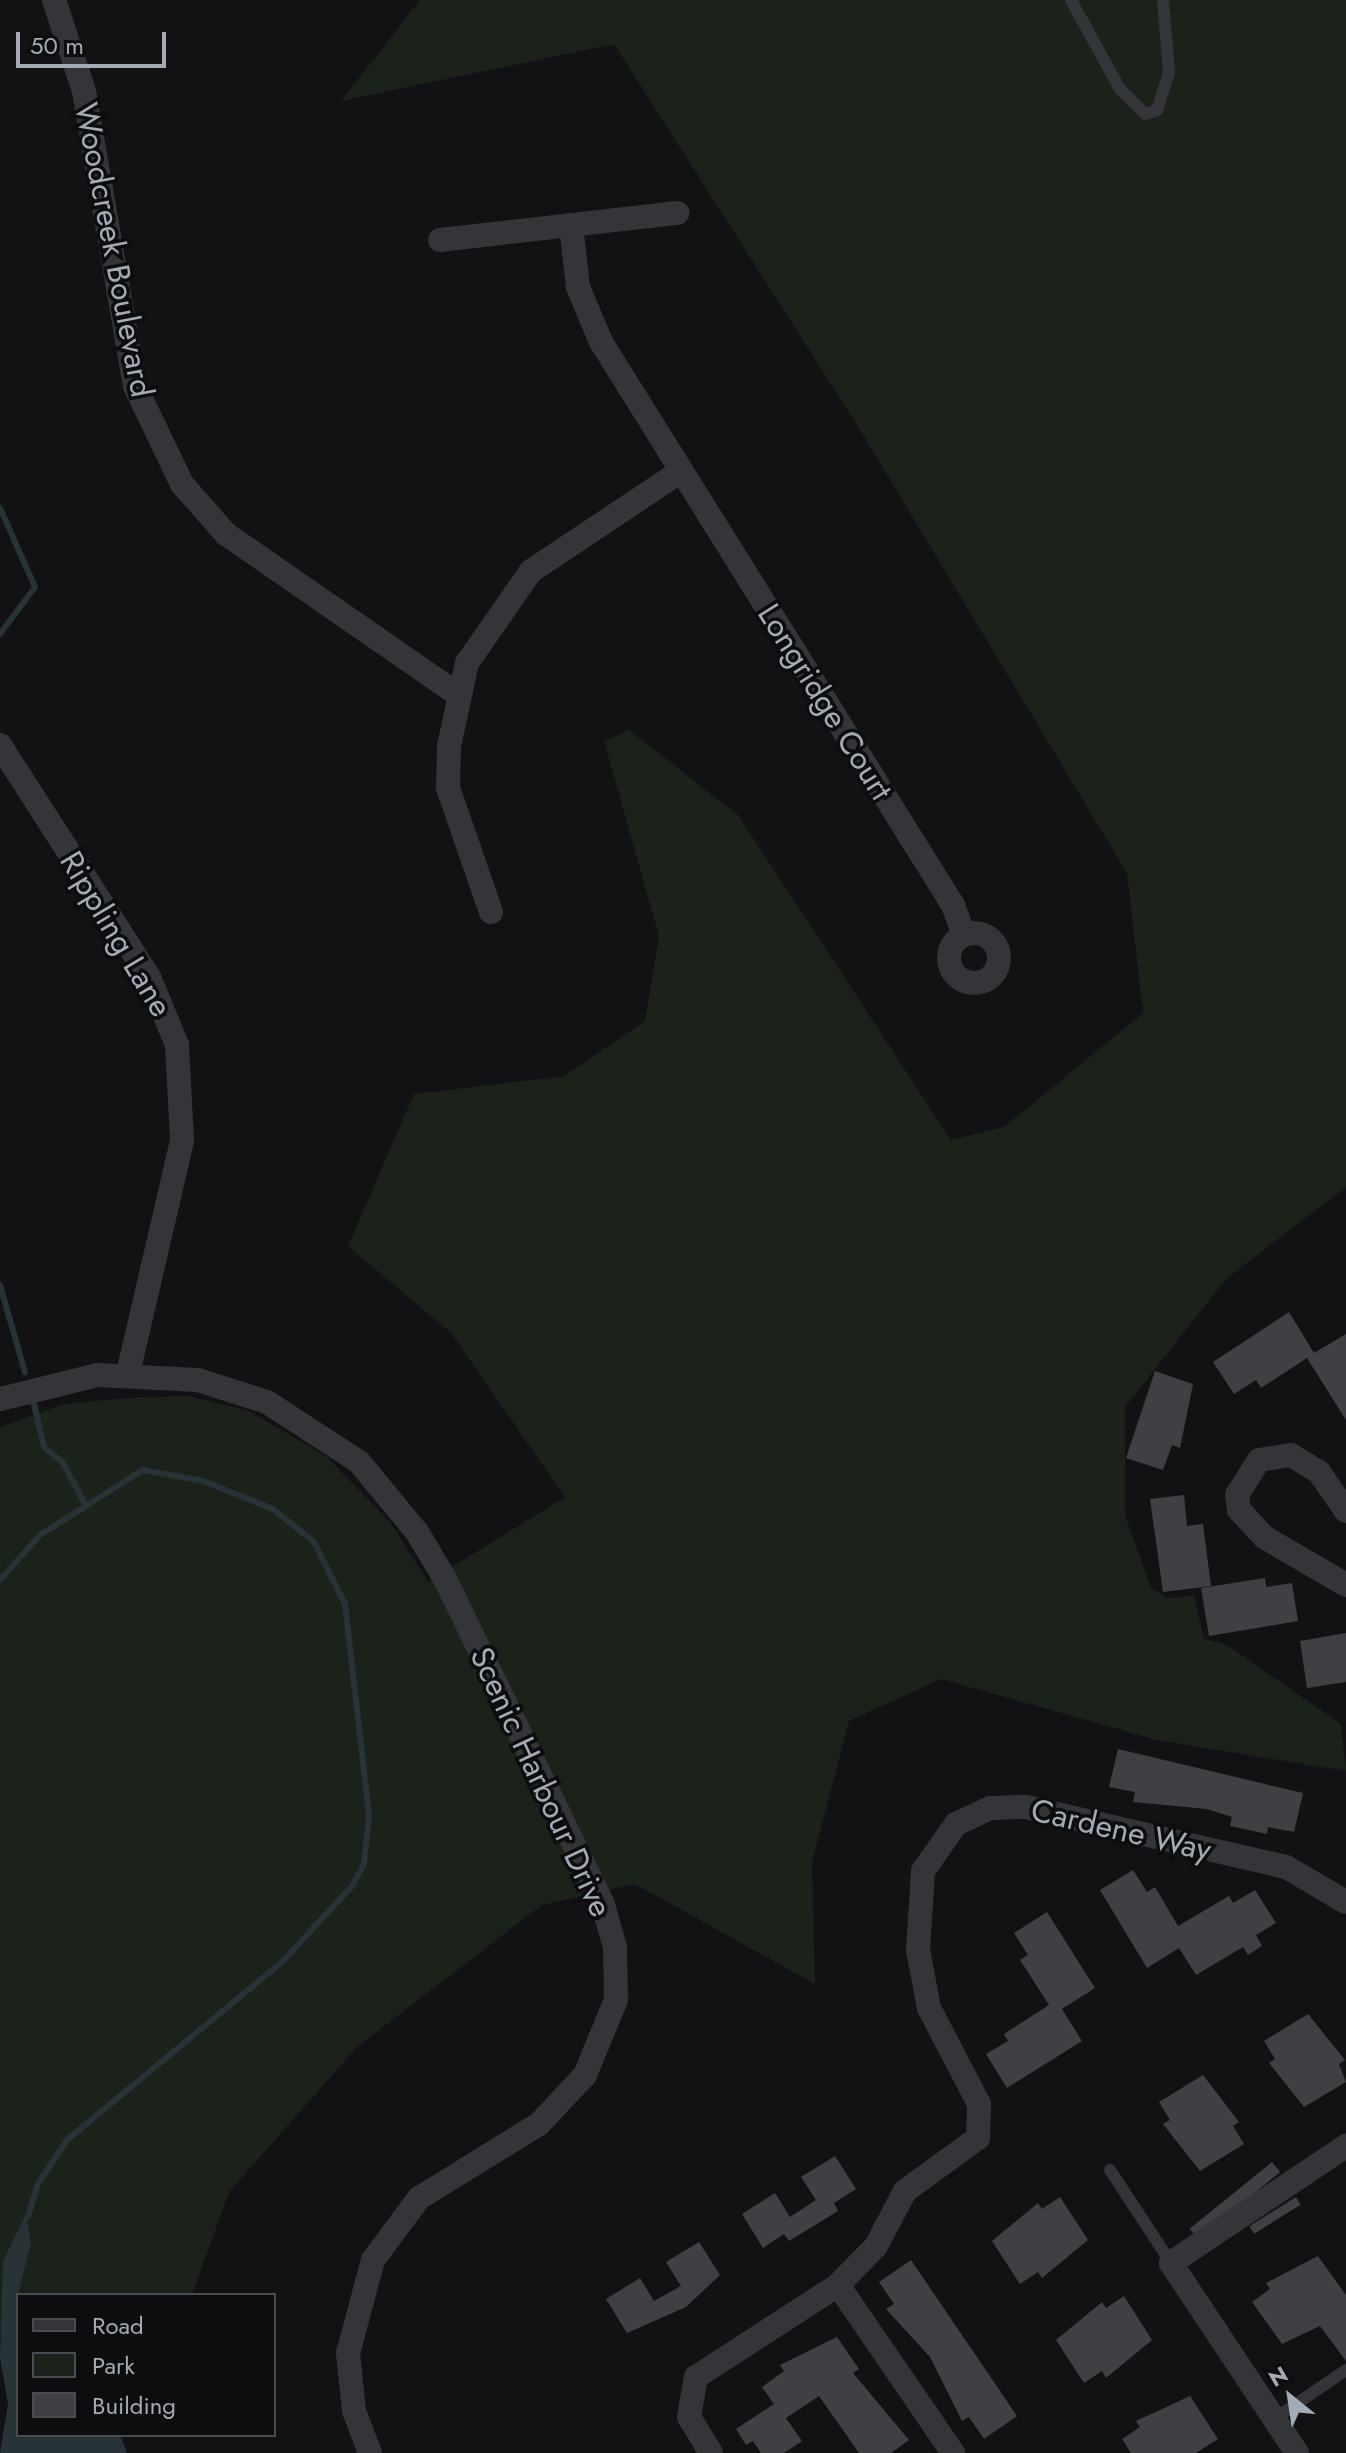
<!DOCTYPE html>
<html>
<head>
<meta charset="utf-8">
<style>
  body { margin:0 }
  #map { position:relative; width:1346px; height:2453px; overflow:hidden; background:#121214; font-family:Jost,sans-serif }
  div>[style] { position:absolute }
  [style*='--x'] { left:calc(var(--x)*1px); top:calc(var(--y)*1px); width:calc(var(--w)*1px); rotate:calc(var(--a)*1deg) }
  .green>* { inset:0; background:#1a221a }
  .water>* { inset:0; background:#283338 }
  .stream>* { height:6px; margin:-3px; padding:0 3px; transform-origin:3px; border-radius:3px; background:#283338 }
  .building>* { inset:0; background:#3e4044; transform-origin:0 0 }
  .lane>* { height:12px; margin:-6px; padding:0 6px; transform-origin:6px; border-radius:6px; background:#333539 }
  .street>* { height:24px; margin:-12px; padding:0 12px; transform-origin:12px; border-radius:12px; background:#333539 }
  .street>.ring { margin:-12px; padding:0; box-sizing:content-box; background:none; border:24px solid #333539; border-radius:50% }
  span { translate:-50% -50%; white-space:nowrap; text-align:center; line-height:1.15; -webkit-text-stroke:7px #0d0d0f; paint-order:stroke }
  .street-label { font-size:32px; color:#a3abb5 }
  .legend { position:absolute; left:16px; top:2293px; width:260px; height:144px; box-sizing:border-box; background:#0d0d0f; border:2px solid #494c51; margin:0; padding:10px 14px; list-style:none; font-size:24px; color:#a3abb5 }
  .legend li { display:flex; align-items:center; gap:16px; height:40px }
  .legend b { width:40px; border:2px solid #494c51 }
  .north { position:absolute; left:1250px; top:2357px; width:80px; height:80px; -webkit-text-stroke:6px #0d0d0f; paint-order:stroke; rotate:330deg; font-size:22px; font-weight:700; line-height:32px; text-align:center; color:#a3abb5 }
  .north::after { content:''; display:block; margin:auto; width:28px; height:36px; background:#a3abb5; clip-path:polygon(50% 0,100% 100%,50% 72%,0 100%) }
  .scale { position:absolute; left:16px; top:32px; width:150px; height:36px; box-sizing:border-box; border:4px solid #a3abb5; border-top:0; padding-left:10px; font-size:24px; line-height:28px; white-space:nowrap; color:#a3abb5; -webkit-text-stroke:6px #0d0d0f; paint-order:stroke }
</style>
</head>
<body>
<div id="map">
  <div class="green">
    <i style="clip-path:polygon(420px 0,1346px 0,1346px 1187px,1226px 1279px,1125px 1407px,1125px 1515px,1151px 1588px,1168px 1598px,1194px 1596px,1204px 1639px,1227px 1645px,1341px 1724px,1346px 1771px,1157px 1740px,941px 1679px,849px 1721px,812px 1862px,815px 1984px,635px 1884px,542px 1905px,357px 2047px,229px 2192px,192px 2295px,18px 2295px,18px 2331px,0 2334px,0 1427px,64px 1404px,126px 1398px,188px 1396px,249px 1411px,326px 1456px,390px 1522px,428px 1582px,565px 1497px,451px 1333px,348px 1246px,414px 1094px,564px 1076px,645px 1021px,659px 936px,604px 741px,629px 730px,738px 815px,951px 1140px,1004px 1127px,1143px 1013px,1127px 873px,857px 425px,614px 44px,341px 101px)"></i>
  </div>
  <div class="water">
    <i style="clip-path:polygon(26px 2214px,31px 2243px,18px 2295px,18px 2435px,120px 2435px,127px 2453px,0 2453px,8px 2404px,0 2358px,3px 2261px)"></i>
  </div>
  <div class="stream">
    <i style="--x:0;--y:508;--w:86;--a:66.1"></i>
    <i style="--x:35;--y:587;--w:59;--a:126.7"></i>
    <i style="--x:0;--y:1285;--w:91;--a:74"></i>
    <i style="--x:34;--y:1404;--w:44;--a:76.9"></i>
    <i style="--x:44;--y:1447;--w:25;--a:40"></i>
    <i style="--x:63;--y:1463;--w:47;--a:61.8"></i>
    <i style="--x:0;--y:1580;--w:60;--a:-48.4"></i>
    <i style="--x:40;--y:1535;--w:122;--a:-32.3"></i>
    <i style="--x:143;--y:1470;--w:61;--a:10.4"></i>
    <i style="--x:203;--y:1481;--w:75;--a:21.8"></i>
    <i style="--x:273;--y:1509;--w:53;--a:38.8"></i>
    <i style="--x:314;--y:1542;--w:69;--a:63.4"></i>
    <i style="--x:345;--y:1604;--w:213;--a:83.5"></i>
    <i style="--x:369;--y:1816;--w:48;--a:95.9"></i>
    <i style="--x:364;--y:1864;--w:24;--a:118"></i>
    <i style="--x:353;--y:1885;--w:105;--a:132.7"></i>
    <i style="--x:282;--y:1962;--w:279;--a:140.4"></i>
    <i style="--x:67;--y:2140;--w:53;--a:123.4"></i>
    <i style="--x:38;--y:2184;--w:34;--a:107"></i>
  </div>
  <div class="building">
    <i style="clip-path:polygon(1289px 1312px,1314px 1353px,1346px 1334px,1346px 1420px,1307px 1358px,1261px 1388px,1256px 1380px,1234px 1394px,1213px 1362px)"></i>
    <i style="clip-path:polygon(1155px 1371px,1193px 1384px,1180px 1448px,1172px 1445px,1163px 1470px,1126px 1458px)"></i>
    <i style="clip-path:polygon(1184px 1495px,1187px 1526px,1203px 1524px,1211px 1586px,1163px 1592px,1150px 1499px)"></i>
    <i style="clip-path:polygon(1265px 1578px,1266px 1587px,1292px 1583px,1298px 1621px,1209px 1636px,1201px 1588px)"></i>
    <i style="clip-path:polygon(1346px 1633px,1346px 1682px,1307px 1688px,1300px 1641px)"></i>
    <i style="clip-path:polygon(1118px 1749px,1303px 1793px,1294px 1832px,1268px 1827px,1267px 1834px,1230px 1826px,1232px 1817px,1207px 1809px,1133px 1802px,1135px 1792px,1109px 1787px)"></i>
    <i style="clip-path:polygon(1133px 1870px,1147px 1892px,1155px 1887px,1178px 1926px,1229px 1896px,1233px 1903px,1255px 1890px,1276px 1923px,1256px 1935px,1262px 1946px,1248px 1955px,1243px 1947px,1196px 1975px,1179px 1948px,1147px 1968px,1100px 1890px)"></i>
    <i style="clip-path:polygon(1047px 1912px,1095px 1988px,1062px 2009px,1082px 2041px,1007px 2088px,986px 2054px,1008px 2041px,1004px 2034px,1049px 2005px,1020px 1960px,1028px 1955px,1014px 1933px)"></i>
    <i style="clip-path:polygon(1308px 2014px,1345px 2060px,1339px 2064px,1346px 2082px,1304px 2107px,1269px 2063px,1275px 2059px,1264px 2041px)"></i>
    <i style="clip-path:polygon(1203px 2075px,1239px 2122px,1233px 2126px,1244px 2144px,1200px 2171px,1163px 2124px,1170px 2120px,1159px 2102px)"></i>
    <i style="clip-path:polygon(835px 2156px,856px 2189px,834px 2203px,838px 2211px,789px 2241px,784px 2234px,763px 2248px,742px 2214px,775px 2193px,790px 2217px,816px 2200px,801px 2177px)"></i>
    <i style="left:1272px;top:2162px;width:13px;height:106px;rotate:51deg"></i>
    <i style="clip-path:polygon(1060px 2197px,1088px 2240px,1042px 2278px,1038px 2272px,1020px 2284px,992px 2241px,1038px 2203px,1042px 2209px)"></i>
    <i style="left:1296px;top:2197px;width:9px;height:55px;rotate:58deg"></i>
    <i style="clip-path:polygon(699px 2242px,720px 2275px,686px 2307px,627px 2333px,606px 2299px,640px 2278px,654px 2301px,681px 2286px,666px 2262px)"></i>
    <i style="clip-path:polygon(1318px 2256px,1346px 2295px,1346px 2361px,1320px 2326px,1282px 2344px,1252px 2302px,1270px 2289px,1266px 2283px)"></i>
    <i style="clip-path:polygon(911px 2260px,1017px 2416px,984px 2439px,969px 2417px,962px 2421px,930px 2357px,886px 2309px,894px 2304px,879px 2282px)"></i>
    <i style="clip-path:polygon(1124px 2296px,1152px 2340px,1106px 2378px,1102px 2371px,1084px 2383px,1056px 2340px,1102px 2302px,1106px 2308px)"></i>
    <i style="clip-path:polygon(837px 2337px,859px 2369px,853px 2373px,909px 2440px,891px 2453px,859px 2453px,819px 2396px,786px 2418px,802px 2441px,784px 2453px,761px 2453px,753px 2441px,746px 2445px,736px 2429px,774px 2404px,762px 2387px,784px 2371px,780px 2365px)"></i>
    <i style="clip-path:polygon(1190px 2396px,1218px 2439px,1196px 2453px,1131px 2453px,1122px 2439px,1140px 2427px,1136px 2421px)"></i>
  </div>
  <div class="lane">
    <i style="--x:1071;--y:0;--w:102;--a:61.2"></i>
    <i style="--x:1120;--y:89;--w:35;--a:45"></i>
    <i style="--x:1145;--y:114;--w:13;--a:-18"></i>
    <i style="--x:1157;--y:110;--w:40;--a:-72"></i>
    <i style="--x:1169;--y:72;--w:72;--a:-94.8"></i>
    <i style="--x:1110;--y:2170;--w:111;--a:56.7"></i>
    <i style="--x:1274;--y:2419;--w:87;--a:-34.2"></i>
  </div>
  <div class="street">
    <i style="--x:54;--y:0;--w:96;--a:71.8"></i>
    <i style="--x:84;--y:91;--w:299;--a:80.2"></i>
    <i style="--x:135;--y:386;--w:109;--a:64.4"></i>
    <i style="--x:182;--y:484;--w:67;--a:48.7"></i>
    <i style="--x:226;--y:534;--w:281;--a:34.7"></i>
    <i style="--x:571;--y:225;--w:62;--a:83.6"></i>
    <i style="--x:578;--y:287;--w:60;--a:67.3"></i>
    <i style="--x:601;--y:342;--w:664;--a:57.99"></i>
    <i style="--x:953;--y:905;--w:32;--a:70"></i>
    <i style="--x:440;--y:240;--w:239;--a:-6.5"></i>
    <i style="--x:0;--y:745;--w:276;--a:57.3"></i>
    <i style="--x:149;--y:977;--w:74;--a:67.6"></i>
    <i style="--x:177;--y:1045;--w:96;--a:87"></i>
    <i style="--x:182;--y:1141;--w:238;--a:103.1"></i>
    <i style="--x:491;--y:912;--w:131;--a:-109.1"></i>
    <i style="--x:448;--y:788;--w:42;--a:-88.6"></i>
    <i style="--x:449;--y:746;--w:85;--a:-77.8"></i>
    <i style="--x:467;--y:663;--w:112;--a:-55.2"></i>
    <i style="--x:531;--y:571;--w:180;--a:-33.7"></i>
    <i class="ring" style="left:949px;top:933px;width:26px;height:26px"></i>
    <i style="--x:0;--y:1399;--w:101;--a:-13.8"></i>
    <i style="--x:98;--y:1375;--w:100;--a:2.9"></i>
    <i style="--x:198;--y:1380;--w:72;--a:17.7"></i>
    <i style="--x:267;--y:1402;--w:110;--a:33.1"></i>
    <i style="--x:359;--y:1462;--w:91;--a:50.4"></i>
    <i style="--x:417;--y:1532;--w:55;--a:59.2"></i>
    <i style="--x:445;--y:1579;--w:362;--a:64.1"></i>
    <i style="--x:603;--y:1905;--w:44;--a:74.1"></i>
    <i style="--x:615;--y:1947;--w:53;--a:88.9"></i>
    <i style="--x:616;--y:2000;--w:81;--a:112.5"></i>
    <i style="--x:585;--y:2075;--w:67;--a:133.2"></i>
    <i style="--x:539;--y:2124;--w:141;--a:148.3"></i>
    <i style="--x:419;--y:2198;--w:77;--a:126.6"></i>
    <i style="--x:373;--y:2260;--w:96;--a:105"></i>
    <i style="--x:348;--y:2353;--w:58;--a:84.1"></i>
    <i style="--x:354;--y:2411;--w:45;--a:69.1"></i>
    <i style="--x:1346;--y:1511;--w:47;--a:-124.7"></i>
    <i style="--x:1319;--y:1472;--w:33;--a:-149"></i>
    <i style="--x:1291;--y:1455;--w:32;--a:171"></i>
    <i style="--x:1259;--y:1460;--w:41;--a:122.2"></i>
    <i style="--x:1237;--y:1495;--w:15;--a:82"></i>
    <i style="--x:1239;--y:1510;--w:37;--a:47"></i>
    <i style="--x:1264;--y:1537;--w:95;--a:30.3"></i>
    <i style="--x:838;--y:2285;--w:204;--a:55.6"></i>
    <i style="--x:711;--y:2453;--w:42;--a:-121.4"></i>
    <i style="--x:689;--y:2417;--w:41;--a:-80.1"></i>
    <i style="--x:696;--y:2377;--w:169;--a:-32.9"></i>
    <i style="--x:838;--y:2285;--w:54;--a:-45.7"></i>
    <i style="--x:876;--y:2246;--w:62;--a:-62.2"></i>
    <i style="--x:905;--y:2191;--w:90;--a:-36"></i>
    <i style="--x:978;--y:2138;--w:34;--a:-88"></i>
    <i style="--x:979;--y:2104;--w:108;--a:-117.5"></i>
    <i style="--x:929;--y:2008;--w:59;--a:-100.7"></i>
    <i style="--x:918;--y:1950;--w:79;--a:-86.4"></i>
    <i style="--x:923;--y:1871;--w:57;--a:-54.9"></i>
    <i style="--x:956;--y:1824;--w:38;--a:-25"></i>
    <i style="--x:991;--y:1808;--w:35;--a:-2"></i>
    <i style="--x:1026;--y:1807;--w:267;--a:13"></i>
    <i style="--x:1286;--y:1867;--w:69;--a:30.3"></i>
    <i style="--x:1297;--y:2453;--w:228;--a:-123.6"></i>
    <i style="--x:1171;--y:2263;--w:211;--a:-33.8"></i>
  </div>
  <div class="street-label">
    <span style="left:114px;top:250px;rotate:79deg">Woodcreek Boulevard</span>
    <span style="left:825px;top:702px;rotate:58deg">Longridge Court</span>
    <span style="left:116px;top:934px;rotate:59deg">Rippling Lane</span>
    <span style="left:541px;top:1782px;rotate:65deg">Scenic Harbour Drive</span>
    <span style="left:1121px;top:1830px;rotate:13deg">Cardene Way</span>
  </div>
  <ul class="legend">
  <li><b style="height:10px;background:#333539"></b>Road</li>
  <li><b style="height:22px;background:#1a221a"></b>Park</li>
  <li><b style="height:22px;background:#3e4044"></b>Building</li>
  </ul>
  <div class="north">N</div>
  <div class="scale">50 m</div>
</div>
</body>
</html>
